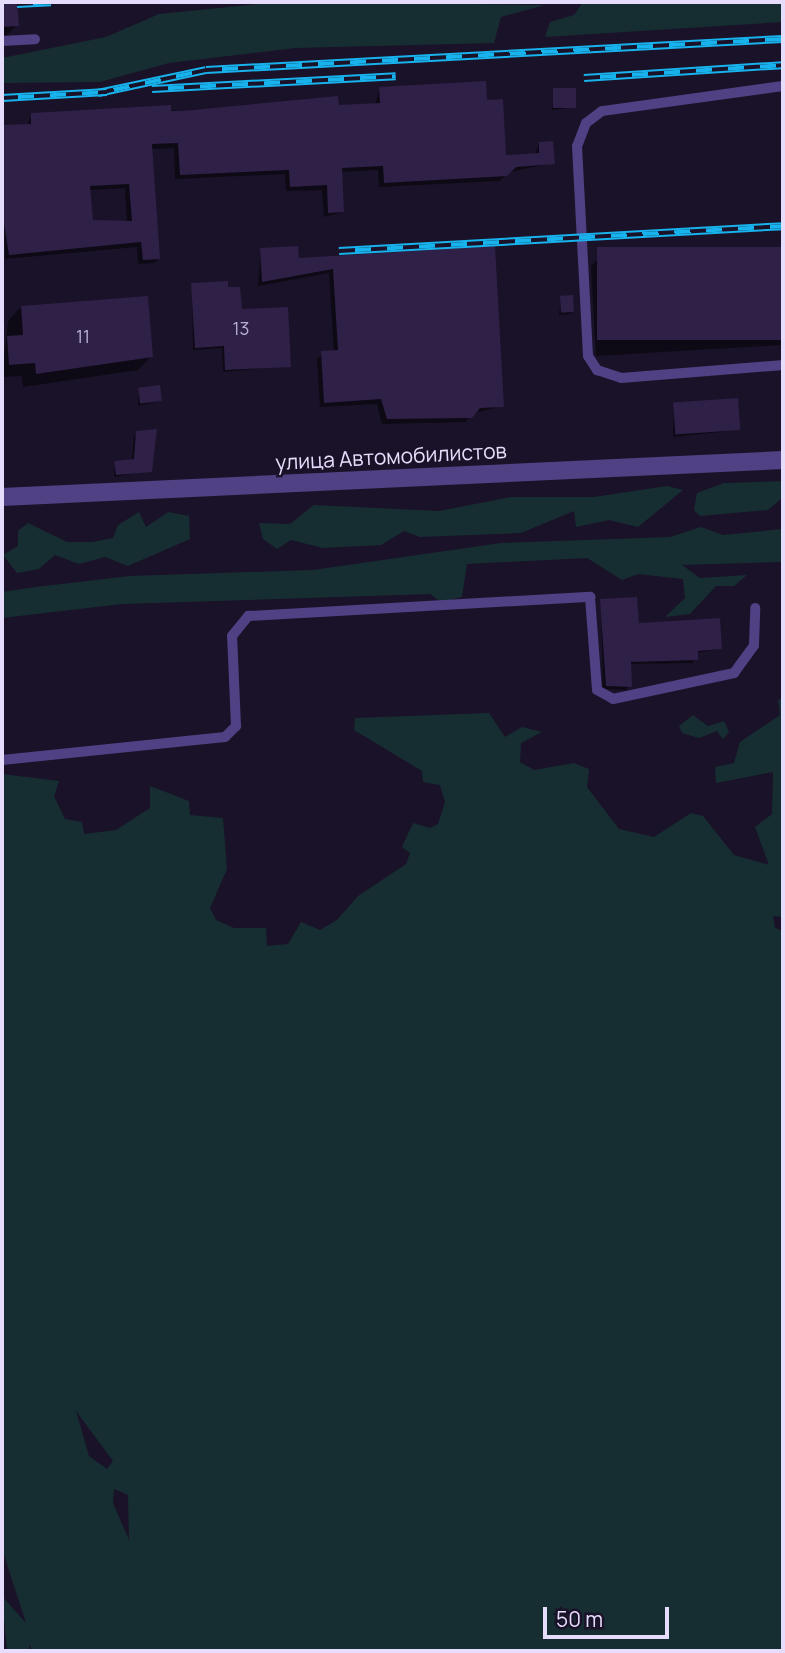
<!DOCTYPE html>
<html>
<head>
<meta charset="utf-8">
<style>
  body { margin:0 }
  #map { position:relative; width:785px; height:1653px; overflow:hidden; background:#1a1228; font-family:Manrope,sans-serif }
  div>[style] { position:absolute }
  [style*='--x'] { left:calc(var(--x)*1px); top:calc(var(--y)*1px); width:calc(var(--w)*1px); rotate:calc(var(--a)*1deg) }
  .green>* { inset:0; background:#162e32 }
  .shadow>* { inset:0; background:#0007 }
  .building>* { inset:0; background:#2f2048; transform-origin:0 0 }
  .service>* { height:10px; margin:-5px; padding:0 5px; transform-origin:5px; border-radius:5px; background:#504184 }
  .minor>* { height:18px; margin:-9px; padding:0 9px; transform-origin:9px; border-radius:9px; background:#504184 }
  .rail>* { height:8px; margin-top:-4px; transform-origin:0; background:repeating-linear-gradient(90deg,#1a1228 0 16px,#18b2ed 0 32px); box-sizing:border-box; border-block:2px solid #18b2ed }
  span { translate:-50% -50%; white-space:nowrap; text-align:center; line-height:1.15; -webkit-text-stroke:5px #1a1228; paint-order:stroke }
  .number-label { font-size:18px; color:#b8aecf }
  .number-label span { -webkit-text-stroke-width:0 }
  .street-label { font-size:21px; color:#e6ddfc }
  .frame { position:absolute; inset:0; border:4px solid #e6ddfc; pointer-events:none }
  .scale { position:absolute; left:543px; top:1607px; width:126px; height:32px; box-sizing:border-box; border:4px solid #e6ddfc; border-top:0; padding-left:9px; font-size:21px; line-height:24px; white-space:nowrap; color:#e6ddfc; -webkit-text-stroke:5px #1a1228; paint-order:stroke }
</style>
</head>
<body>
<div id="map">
  <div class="green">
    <i style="clip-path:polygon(279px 2px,545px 5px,501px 17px,494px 43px,295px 48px,169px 63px,100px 82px,2px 83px,2px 58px,106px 37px,159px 14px)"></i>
    <i style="clip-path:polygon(583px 2px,783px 2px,783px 22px,545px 37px,550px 22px,574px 15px)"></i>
    <i style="clip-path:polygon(783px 481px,783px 497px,768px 510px,700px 516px,694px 510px,697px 493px,724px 483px)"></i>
    <i style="clip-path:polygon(667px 486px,683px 490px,638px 527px,609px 520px,576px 527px,574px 511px,521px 533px,420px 537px,404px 531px,381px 545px,323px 548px,291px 540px,277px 549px,263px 539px,259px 523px,290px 524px,314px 505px,439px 511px,511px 497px,594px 497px)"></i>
    <i style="clip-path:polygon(139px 512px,146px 527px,168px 512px,189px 516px,190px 539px,128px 566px,105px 557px,79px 564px,55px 555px,39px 569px,17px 573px,3px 555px,18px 546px,18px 531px,28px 523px,67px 542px,92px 542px,113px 538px,118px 525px)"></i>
    <i style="clip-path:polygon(701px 527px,723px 535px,783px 529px,783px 562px,682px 565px,700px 578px,747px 575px,734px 586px,716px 586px,690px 614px,665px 617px,685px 598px,683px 579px,638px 574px,622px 580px,587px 558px,467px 564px,462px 597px,441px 602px,430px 594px,122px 604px,2px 618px,2px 592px,36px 587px,130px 576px,313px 570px,501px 543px,670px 537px)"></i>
    <i style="clip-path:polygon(evenodd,783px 698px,783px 917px,773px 916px,775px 928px,783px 931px,783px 1651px,32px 1651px,30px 1644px,29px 1651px,7px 1651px,2px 1596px,26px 1623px,2px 1549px,2px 774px,59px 781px,54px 796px,65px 819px,82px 822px,84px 834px,116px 830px,150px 808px,150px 786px,189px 801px,190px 815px,223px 818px,227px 869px,210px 908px,216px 920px,234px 928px,266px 928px,267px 946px,288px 944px,301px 922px,320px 930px,337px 920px,358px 896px,406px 864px,410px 853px,402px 847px,413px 823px,430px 828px,438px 824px,445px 802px,440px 785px,423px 782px,422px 771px,354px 730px,355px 718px,489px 713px,505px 737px,522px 727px,542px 732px,521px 743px,520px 762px,534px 770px,574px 763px,589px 769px,587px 787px,619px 829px,654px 837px,691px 813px,703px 816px,734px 855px,769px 865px,755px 827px,772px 814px,773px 772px,716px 783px,715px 767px,734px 763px,740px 742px,780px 715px,778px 700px,783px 698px,76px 1411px,113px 1461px,107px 1469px,89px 1456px,76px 1411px,783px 698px,114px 1489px,128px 1495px,129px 1540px,113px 1503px,114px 1489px)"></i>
    <i style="clip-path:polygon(693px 715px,708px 726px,724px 721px,729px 732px,723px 739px,717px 731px,699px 738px,682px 733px,679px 726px)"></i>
  </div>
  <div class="shadow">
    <i style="clip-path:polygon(2px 2px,16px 2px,17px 25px,7px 35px,2px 35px)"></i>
    <i style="clip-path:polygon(evenodd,380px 88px,486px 102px,505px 157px,535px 155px,539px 144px,553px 163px,509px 172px,500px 181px,379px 187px,378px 170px,340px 172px,343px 212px,324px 217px,322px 190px,286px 191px,285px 174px,175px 179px,174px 148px,151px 149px,159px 258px,154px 263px,138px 264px,137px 247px,5px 259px,2px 127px,27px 126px,32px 114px,375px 105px,380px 88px,125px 188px,127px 222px,91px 222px,89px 190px,125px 188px)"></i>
    <i style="clip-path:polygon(554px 90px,575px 107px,552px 110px)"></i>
    <i style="clip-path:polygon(493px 248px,503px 406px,474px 413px,465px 422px,382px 424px,377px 404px,320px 407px,317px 358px,334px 352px,329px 273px,258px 286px,261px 250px,297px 260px)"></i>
    <i style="clip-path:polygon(783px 248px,783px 345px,596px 356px,591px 266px,598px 259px)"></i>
    <i style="clip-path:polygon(192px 285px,226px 289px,289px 366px,223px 372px,222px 348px,193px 350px)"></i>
    <i style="clip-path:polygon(561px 298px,573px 312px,570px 314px,559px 315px)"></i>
    <i style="clip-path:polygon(21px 307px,151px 356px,138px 370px,23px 387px,22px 376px,2px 377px,8px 321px)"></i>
    <i style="clip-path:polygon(139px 390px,161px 401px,138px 406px)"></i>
    <i style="clip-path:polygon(674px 405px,738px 430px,673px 437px)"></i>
    <i style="clip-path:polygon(156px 431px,150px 471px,114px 477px,115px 462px,132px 461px,134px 436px)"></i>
    <i style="clip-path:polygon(601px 601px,637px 624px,720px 649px,696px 653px,693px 663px,629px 664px,627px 690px,603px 689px)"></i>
  </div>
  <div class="building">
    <i style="clip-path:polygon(2px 2px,17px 2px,19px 26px,2px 27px)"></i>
    <i style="clip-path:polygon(evenodd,486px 81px,487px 100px,503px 99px,506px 155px,539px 153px,539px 142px,553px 141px,555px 164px,516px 167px,507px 176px,384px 183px,383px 166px,342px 168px,344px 212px,328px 213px,327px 185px,290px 187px,289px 170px,180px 175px,178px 143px,152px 144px,160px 259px,143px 260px,141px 242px,9px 255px,2px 211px,2px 125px,31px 124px,31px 113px,171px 105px,171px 111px,193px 110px,338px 96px,339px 105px,380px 103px,379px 87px,486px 81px,129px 184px,132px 221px,93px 220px,90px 186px,129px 184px)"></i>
    <i style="left:553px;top:88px;width:23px;height:20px"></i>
    <i style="clip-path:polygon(298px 246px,299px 258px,495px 246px,504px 407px,480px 408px,472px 418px,387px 419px,381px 399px,324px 403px,321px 351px,338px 350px,333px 269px,262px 282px,260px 248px)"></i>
    <i style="left:783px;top:247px;width:93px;height:186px;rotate:90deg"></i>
    <i style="clip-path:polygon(228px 281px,228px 287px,240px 287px,242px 309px,288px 307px,291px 367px,225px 370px,224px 346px,195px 348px,191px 283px)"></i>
    <i style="left:573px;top:295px;width:17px;height:13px;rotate:87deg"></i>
    <i style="clip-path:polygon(148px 296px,153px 357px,36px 374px,35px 363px,9px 365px,7px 336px,23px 335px,21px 306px)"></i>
    <i style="left:160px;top:385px;width:16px;height:22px;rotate:83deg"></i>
    <i style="left:738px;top:398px;width:32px;height:65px;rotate:86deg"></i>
    <i style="clip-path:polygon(157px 429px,152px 472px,116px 475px,114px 461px,134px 459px,136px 431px)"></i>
    <i style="clip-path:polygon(637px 597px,639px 623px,720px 618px,722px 649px,698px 651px,698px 660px,631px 662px,632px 687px,606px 686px,600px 599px)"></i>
  </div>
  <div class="service">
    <i style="--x:2;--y:41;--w:33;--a:-3"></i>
    <i style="--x:783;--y:86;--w:183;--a:172.1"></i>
    <i style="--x:602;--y:111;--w:20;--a:143"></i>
    <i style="--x:586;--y:123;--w:25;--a:111"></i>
    <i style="--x:577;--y:146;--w:210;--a:87"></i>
    <i style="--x:588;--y:356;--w:17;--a:57"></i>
    <i style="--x:597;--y:370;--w:25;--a:18"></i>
    <i style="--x:621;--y:378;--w:163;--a:-4.6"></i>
    <i style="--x:2;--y:760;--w:224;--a:-5.9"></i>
    <i style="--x:225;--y:737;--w:16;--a:-45"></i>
    <i style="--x:236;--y:726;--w:90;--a:-92.5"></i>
    <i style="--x:232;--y:636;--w:26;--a:-51"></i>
    <i style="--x:248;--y:616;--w:343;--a:-3.2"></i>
    <i style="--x:590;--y:597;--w:93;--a:85.7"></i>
    <i style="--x:597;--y:690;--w:18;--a:29"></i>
    <i style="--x:613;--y:699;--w:124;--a:-12.1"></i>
    <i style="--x:734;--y:673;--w:34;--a:-54"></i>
    <i style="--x:754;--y:645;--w:37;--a:-88"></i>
  </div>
  <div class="minor">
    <i style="--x:2;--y:497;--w:782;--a:-2.71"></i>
  </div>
  <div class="rail">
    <i style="--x:17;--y:4;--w:34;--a:-3"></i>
    <i style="--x:584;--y:78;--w:199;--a:-3.7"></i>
    <i style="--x:152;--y:89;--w:244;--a:-3"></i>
    <i style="--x:98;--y:93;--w:110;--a:-12"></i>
    <i style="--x:206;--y:70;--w:578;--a:-3.08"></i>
    <i style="--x:2;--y:98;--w:105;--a:-3.3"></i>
    <i style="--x:339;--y:251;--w:445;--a:-3.2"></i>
  </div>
  <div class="number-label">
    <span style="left:241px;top:328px">13</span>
    <span style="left:83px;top:336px">11</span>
  </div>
  <div class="street-label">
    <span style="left:391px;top:456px;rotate:-3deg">улица Автомобилистов</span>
  </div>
  <div class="frame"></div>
  <div class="scale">50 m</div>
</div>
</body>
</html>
